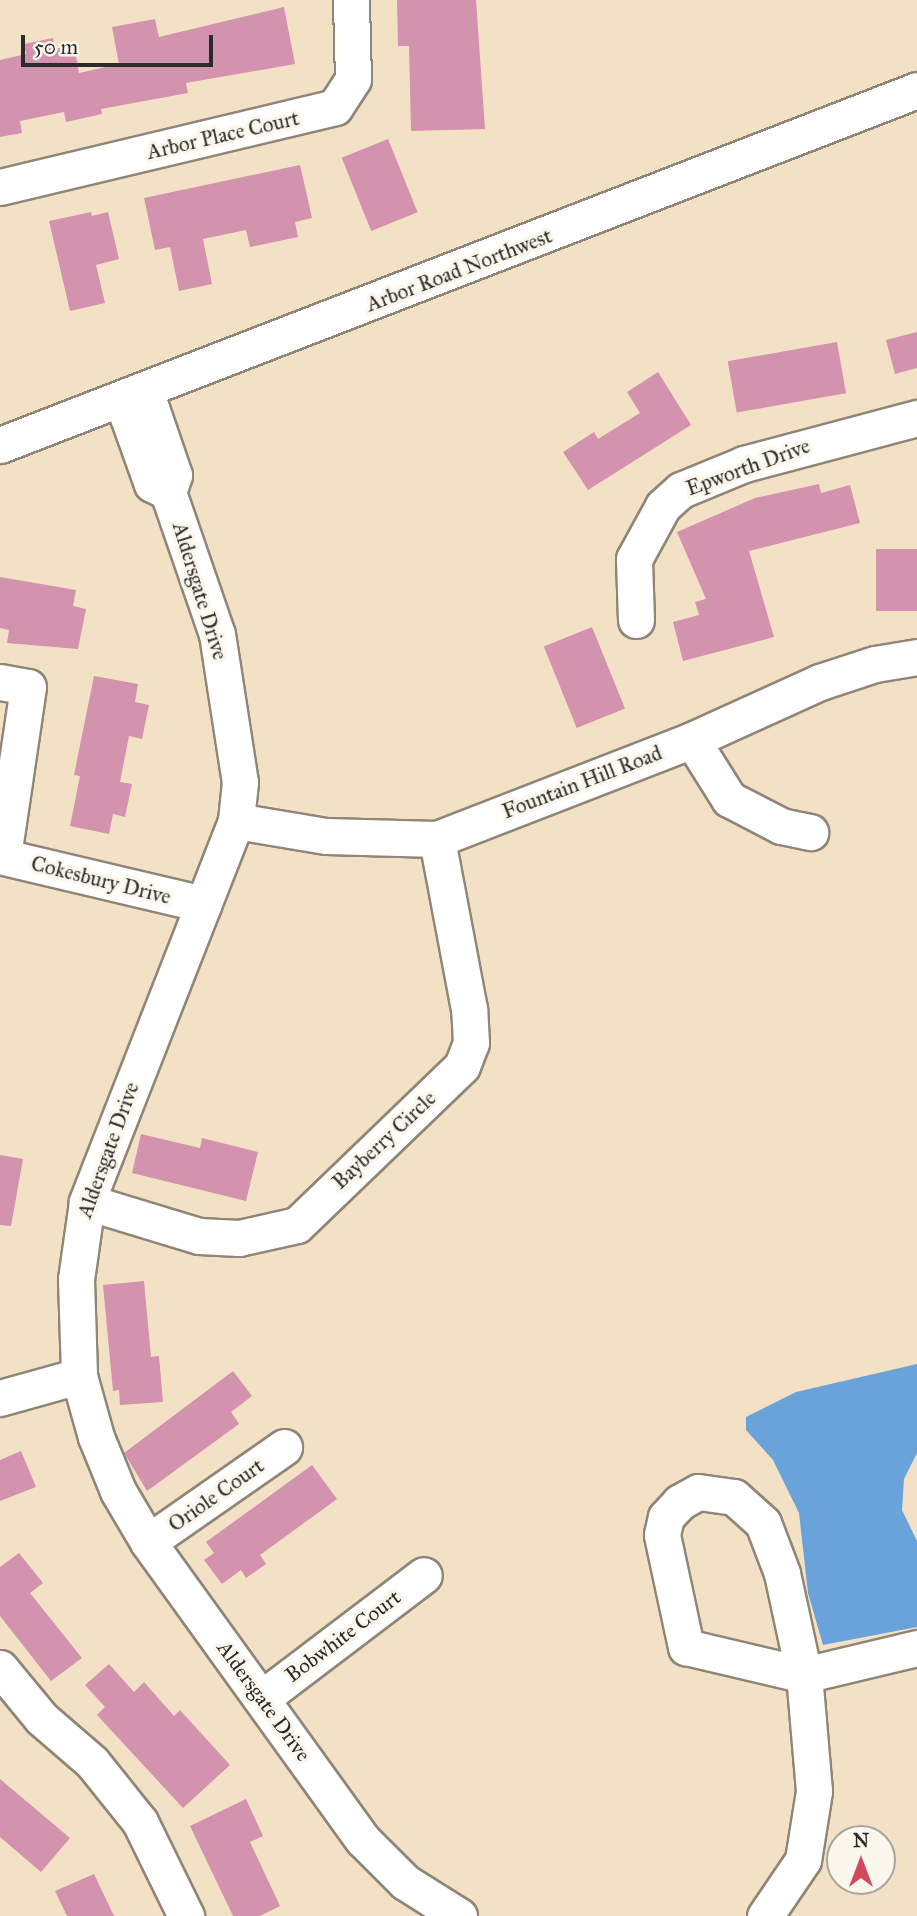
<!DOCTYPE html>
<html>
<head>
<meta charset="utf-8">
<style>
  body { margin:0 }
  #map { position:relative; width:917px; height:1916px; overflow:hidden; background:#f3e1c5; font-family:"IM FELL Great Primer",serif }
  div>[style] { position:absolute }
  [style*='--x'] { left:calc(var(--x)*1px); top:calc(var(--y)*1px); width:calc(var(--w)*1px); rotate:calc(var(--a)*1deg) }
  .water>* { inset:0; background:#6aa3d9 }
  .building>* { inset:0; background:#d392ae; transform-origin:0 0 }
  .roads { filter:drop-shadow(2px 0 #8f8678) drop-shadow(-2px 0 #8f8678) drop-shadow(0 2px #8f8678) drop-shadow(0 -2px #8f8678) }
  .minor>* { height:35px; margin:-17.5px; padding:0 17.5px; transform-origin:17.5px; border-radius:17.5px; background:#fff }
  span { translate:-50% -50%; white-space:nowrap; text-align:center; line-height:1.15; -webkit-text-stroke:7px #fbf7ec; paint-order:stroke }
  .street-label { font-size:21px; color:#2b2b2b }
  .north { position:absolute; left:826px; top:1825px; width:70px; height:70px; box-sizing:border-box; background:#fbf7ec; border:2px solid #a8a59f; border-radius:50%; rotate:0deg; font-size:19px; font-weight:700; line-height:28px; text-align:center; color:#2b2b2b }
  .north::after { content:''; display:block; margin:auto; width:24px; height:32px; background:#d1495b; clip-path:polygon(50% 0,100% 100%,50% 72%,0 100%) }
  .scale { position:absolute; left:21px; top:35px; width:192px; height:32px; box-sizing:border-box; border:4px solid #2b2b2b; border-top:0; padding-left:9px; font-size:21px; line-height:24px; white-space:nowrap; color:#2b2b2b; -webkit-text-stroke:5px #fbf7ec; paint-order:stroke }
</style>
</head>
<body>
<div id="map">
  <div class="water">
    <i style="clip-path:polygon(917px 1364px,917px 1453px,904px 1479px,902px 1510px,917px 1541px,917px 1627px,823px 1645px,808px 1593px,799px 1513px,773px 1460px,746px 1430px,746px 1417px,796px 1392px)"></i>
  </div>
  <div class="building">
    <i style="clip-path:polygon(397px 0,476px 0,485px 129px,411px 131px,409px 46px,398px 46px)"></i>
    <i style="clip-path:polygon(284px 7px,295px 64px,186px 83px,188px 93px,101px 109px,102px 114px,66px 122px,64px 112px,20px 121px,22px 133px,0 137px,0 60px,26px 54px,24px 44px,53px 38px,55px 49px,74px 45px,79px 73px,119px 64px,112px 27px,155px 19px,159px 37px)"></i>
    <i style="left:388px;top:139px;width:79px;height:50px;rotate:68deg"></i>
    <i style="clip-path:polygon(300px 165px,312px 218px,295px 222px,298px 237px,250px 247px,246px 230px,203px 239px,212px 284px,179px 291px,170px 247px,155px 250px,144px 198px)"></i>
    <i style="clip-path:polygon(91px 212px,92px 216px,108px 212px,119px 259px,96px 265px,105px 303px,70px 311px,49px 221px)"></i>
    <i style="clip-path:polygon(917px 332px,917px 368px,895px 374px,886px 340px)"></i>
    <i style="left:837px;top:342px;width:52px;height:111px;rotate:80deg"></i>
    <i style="clip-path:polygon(658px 372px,691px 425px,588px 490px,563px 452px,594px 432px,598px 439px,640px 413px,627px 392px)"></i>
    <i style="clip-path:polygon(819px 484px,821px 493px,850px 485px,860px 523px,749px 551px,774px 637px,683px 661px,673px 622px,699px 615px,695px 602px,706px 599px,677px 532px,755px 498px)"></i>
    <i style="left:917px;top:549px;width:62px;height:41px;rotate:90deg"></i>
    <i style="clip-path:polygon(0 577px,76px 590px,73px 606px,86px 609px,78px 649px,7px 643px,9px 630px,0 628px)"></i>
    <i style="left:592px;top:627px;width:88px;height:52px;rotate:68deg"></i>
    <i style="clip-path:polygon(94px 676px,138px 684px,135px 702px,149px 705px,142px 739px,129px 736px,120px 782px,132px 784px,125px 817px,113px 814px,109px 834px,70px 826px,80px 776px,74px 775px)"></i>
    <i style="clip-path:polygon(141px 1134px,200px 1148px,202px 1138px,258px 1152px,246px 1201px,132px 1173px)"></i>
    <i style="clip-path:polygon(0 1155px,23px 1159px,11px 1226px,0 1225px)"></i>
    <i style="clip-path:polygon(144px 1281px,151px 1357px,159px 1356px,163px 1402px,120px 1405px,119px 1390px,113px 1391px,103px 1285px)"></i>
    <i style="clip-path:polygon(233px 1371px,252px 1396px,231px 1412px,239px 1424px,147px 1491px,124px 1453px)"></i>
    <i style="clip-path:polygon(21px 1451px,36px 1487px,0 1501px,0 1460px)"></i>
    <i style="clip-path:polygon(312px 1465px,337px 1499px,260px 1555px,266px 1564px,246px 1578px,241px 1570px,222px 1584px,204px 1560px,214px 1553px,206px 1542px)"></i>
    <i style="clip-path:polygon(19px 1553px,43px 1583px,30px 1593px,82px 1658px,51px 1681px,0 1616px,0 1567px)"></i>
    <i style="clip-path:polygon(109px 1664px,134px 1692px,144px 1682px,174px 1716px,180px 1710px,230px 1765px,183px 1808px,97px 1715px,105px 1707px,85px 1685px)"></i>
    <i style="clip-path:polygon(0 1779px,70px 1838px,41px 1872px,0 1837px)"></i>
    <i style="clip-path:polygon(246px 1799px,263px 1836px,250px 1842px,280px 1906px,260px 1916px,233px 1916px,190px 1826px)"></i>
    <i style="clip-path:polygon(94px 1874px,114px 1916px,67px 1916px,55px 1891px)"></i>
  </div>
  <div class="roads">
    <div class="minor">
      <i style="--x:0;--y:187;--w:344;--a:-13.4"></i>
      <i style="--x:335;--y:107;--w:33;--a:-57"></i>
      <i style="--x:353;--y:79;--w:79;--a:-91.5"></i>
      <i style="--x:0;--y:445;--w:983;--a:-21.16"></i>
      <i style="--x:168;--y:492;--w:18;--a:-153"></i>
      <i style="--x:152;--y:484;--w:71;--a:-109.7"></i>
      <i style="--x:128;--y:417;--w:21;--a:-73"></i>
      <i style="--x:134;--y:397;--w:20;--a:33"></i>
      <i style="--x:151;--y:408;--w:71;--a:71.1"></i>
      <i style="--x:174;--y:475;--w:18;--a:109"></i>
      <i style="--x:168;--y:492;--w:150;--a:71"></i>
      <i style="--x:217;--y:634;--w:150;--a:81.2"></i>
      <i style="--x:240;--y:782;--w:39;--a:96"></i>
      <i style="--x:236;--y:821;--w:409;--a:111.4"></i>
      <i style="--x:87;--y:1202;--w:78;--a:98.1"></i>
      <i style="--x:76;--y:1279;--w:97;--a:88.2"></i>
      <i style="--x:79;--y:1376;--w:63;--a:74.4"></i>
      <i style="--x:96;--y:1437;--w:58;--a:67.8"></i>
      <i style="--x:118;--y:1491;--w:59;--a:59.5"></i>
      <i style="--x:148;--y:1542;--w:367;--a:54.2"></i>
      <i style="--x:363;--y:1840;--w:59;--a:45"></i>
      <i style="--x:405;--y:1882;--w:64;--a:32.2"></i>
      <i style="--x:636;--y:620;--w:61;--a:-91.9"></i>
      <i style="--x:634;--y:559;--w:60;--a:-61.3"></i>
      <i style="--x:663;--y:506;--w:24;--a:-42"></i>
      <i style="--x:681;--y:490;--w:68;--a:-22.4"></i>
      <i style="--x:744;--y:464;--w:179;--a:-14.9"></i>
      <i style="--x:0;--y:682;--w:28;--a:10"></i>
      <i style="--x:28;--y:687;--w:171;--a:98.4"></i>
      <i style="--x:692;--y:740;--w:70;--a:57.9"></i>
      <i style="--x:729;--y:799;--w:59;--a:27.4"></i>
      <i style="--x:781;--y:826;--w:30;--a:12"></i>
      <i style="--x:236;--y:821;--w:91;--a:9.5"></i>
      <i style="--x:326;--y:836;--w:111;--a:1.5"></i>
      <i style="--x:437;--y:839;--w:274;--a:-21.2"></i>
      <i style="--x:692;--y:740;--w:141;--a:-24.4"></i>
      <i style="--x:820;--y:682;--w:58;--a:-18.1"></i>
      <i style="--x:875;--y:664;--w:43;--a:-9.5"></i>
      <i style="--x:0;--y:856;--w:209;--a:13.3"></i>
      <i style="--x:87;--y:1202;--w:117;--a:16.9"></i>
      <i style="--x:199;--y:1236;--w:40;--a:2.9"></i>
      <i style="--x:239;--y:1238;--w:59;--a:-12.6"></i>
      <i style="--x:297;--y:1225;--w:229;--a:-43.9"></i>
      <i style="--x:462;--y:1066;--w:25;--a:-69"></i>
      <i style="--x:471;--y:1043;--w:34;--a:-93"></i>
      <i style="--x:469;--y:1009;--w:173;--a:-100.7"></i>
      <i style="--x:0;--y:1398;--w:82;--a:-15.6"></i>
      <i style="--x:148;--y:1542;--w:166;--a:-34.9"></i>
      <i style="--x:0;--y:1668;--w:65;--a:50.6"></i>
      <i style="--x:41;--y:1718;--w:67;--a:40.8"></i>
      <i style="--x:92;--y:1762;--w:77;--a:51.3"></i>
      <i style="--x:140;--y:1822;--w:105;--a:63.9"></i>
      <i style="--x:262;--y:1698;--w:203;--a:-37.2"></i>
      <i style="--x:765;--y:1916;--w:68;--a:-55.8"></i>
      <i style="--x:803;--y:1860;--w:70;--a:-80.9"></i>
      <i style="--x:814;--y:1791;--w:116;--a:-94.9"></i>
      <i style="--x:804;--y:1675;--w:104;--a:-102.2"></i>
      <i style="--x:782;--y:1573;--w:53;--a:-110.8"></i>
      <i style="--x:763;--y:1523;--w:39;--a:-138"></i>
      <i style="--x:734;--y:1497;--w:36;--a:-172"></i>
      <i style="--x:698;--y:1492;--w:21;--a:151"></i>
      <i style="--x:680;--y:1502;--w:21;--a:133"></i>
      <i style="--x:666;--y:1517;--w:18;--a:103"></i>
      <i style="--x:662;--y:1535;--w:115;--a:77.9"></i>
      <i style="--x:686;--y:1647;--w:121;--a:13.3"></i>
      <i style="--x:804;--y:1675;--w:116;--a:-13.4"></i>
    </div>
  </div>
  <div class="street-label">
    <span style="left:223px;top:135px;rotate:-13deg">Arbor Place Court</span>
    <span style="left:459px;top:270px;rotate:-21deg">Arbor Road Northwest</span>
    <span style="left:748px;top:467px;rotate:-20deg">Epworth Drive</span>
    <span style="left:200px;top:591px;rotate:73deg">Aldersgate Drive</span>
    <span style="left:582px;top:782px;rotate:-21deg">Fountain Hill Road</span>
    <span style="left:101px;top:880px;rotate:14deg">Cokesbury Drive</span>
    <span style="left:384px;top:1140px;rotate:-43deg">Bayberry Circle</span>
    <span style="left:108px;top:1150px;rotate:-70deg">Aldersgate Drive</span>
    <span style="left:216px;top:1495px;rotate:-35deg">Oriole Court</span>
    <span style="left:343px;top:1636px;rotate:-37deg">Bobwhite Court</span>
    <span style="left:264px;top:1701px;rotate:54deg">Aldersgate Drive</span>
  </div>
  <div class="north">N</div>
  <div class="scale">50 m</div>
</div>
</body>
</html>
